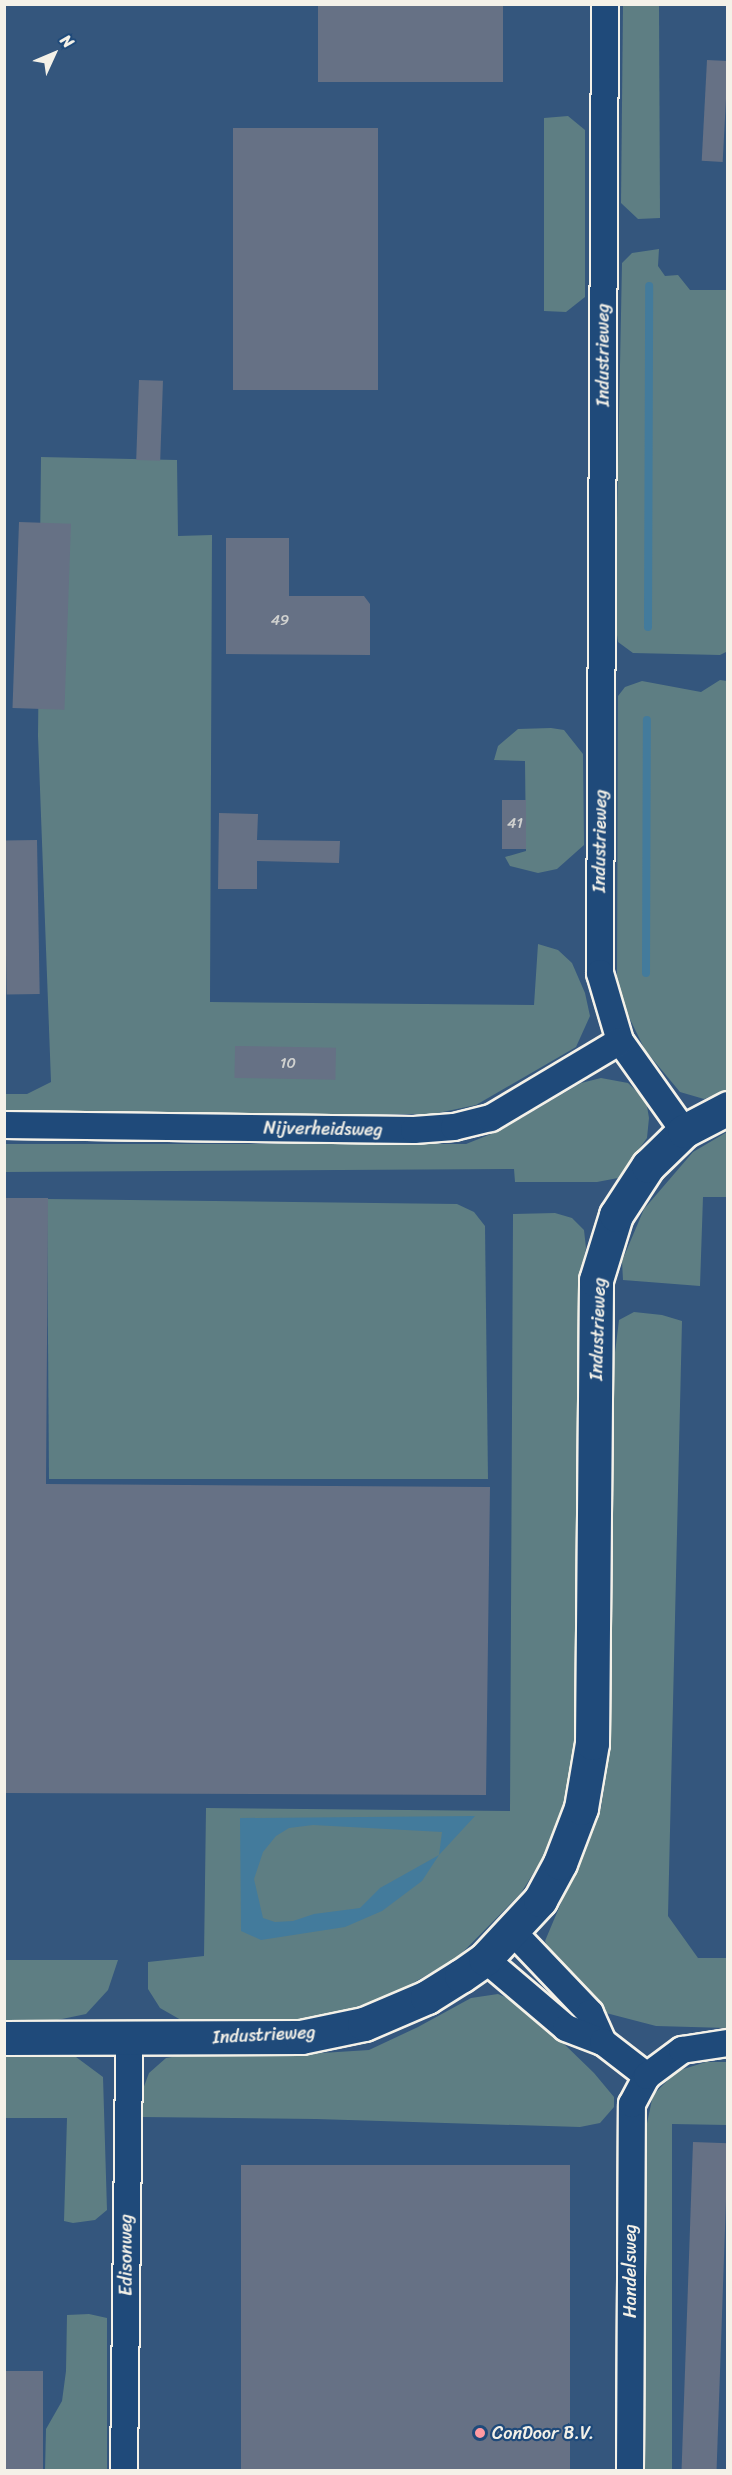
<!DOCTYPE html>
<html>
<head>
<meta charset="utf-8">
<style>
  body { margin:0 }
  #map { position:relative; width:732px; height:2475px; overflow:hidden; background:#1f4a7a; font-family:Sriracha,sans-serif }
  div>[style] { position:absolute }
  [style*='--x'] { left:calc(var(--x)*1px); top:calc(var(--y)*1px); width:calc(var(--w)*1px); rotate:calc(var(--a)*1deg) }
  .built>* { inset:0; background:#34567d; transform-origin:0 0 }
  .green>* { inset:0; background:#5e7e83 }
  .water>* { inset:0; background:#437b9c }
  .stream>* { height:8px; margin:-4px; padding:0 4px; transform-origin:4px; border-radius:4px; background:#437b9c }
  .building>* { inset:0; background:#667185; transform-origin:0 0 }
  .roads { filter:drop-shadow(2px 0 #f4f1e8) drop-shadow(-2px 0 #f4f1e8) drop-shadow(0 2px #f4f1e8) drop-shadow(0 -2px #f4f1e8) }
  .street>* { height:26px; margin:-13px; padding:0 13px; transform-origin:13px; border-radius:13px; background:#1f4a7a }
  .secondary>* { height:33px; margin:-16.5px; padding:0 16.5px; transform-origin:16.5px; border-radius:16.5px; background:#1f4a7a }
  .dots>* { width:16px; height:16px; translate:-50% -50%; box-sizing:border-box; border:3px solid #1f4a7a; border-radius:50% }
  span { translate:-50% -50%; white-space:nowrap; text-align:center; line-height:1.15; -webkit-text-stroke:4.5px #1f4a7a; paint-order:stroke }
  .number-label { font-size:15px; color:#d0d1cf }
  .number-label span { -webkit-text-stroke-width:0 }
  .street-label { font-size:18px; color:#f4f1e8 }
  .poi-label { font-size:18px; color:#f4f1e8 }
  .left { translate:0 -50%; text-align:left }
  .frame { position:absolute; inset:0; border:6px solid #f4f1e8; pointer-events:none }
  .north { position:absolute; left:24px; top:24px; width:60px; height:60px; -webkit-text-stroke:4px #1f4a7a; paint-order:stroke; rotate:46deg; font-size:16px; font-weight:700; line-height:24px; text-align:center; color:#f4f1e8 }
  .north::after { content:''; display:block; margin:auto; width:21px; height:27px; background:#f4f1e8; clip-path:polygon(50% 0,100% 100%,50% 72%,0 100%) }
</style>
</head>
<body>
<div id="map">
  <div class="built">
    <i style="left:5px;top:5px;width:722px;height:2465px"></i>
  </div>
  <div class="green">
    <i style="clip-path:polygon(623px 5px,659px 5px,660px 218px,638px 219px,621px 203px)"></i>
    <i style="clip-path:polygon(568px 116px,585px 130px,585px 297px,566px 312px,544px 311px,544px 118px)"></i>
    <i style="clip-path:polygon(659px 249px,658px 266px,665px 276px,678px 275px,690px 290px,727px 290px,728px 651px,720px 655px,633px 653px,618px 642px,615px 621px,622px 263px,632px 253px)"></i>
    <i style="clip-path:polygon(41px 457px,177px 460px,178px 536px,212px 535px,210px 1002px,534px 1005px,538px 944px,558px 950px,572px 963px,585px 993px,590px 1016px,576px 1047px,476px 1105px,433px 1114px,5px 1114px,5px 1094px,27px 1094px,51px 1082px,38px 736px)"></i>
    <i style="clip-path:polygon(720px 680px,727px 681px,727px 1091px,704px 1099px,680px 1092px,645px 1050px,625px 1009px,617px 977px,618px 696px,625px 687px,642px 681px,701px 692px)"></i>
    <i style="clip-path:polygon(551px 728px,564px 730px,583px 754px,584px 845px,557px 869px,538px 873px,510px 866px,505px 857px,526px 851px,525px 761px,494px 760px,498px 746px,518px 729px)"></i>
    <i style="clip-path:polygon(601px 1078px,628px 1083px,646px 1100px,649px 1118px,647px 1138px,618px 1178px,597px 1182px,515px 1182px,514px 1169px,5px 1172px,5px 1144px,466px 1144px,501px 1130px,581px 1083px)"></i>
    <i style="clip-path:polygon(727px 1132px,727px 1197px,703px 1197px,700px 1286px,623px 1280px,622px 1261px,644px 1209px,693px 1152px)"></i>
    <i style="clip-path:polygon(47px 1199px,457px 1204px,474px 1212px,485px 1226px,488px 1479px,49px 1479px)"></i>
    <i style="clip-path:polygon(555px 1213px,572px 1218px,584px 1230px,586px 1248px,579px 1280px,579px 1719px,572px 1783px,554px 1840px,521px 1893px,458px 1957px,394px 1994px,326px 2017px,212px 2026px,181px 2020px,160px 2008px,148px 1989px,148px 1962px,204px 1956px,206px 1808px,510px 1811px,513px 1214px)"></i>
    <i style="clip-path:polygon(634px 1312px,662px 1315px,682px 1321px,668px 1916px,698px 1958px,727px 1958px,727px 2028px,656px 2026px,606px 2013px,556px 1966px,545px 1941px,601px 1808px,607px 1768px,611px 1710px,611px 1385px,619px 1320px)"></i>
    <i style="clip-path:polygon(5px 1960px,118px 1960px,108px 1990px,86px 2014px,38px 2024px,5px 2023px)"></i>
    <i style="clip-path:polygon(498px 1994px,524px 2005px,594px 2073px,614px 2097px,614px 2107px,600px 2123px,580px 2127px,316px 2119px,141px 2117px,143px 2089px,149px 2073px,166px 2058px,195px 2053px,274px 2056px,369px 2050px,418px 2027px,471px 1998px)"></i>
    <i style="clip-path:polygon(5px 2055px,76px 2057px,103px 2077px,107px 2210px,95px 2220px,73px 2223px,64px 2221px,67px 2118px,5px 2118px)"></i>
    <i style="clip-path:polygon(706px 2062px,727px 2062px,727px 2125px,672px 2124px,672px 2470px,644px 2470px,646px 2128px,653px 2095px,677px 2071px)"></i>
    <i style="clip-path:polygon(89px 2314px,107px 2318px,107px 2470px,45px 2470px,46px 2429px,62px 2401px,66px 2371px,67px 2315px)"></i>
  </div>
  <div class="water">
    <i style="clip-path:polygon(evenodd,475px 1816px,439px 1855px,422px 1881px,382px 1911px,345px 1927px,261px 1940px,241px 1931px,240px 1818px,475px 1816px,313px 1825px,442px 1832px,439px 1855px,380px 1888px,360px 1908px,314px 1914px,293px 1921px,275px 1922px,263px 1918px,254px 1879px,263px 1852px,276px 1836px,289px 1828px,313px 1825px)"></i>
  </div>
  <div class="stream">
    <i style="--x:648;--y:627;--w:341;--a:-89.8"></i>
    <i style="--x:646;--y:973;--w:253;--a:-89.8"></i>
  </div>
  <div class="building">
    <i style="left:318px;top:4px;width:185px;height:78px"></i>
    <i style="left:707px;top:60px;width:21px;height:101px;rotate:3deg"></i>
    <i style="left:233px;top:128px;width:145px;height:262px"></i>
    <i style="left:139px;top:380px;width:24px;height:80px;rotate:2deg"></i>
    <i style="left:19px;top:522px;width:52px;height:186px;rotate:2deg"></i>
    <i style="clip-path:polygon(226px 538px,289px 538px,289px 596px,364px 596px,370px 604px,370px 655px,226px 654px)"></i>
    <i style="left:502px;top:800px;width:24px;height:49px"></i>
    <i style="clip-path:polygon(219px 813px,258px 814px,257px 840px,340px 841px,339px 863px,257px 861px,257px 889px,218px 889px)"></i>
    <i style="left:37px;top:840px;width:154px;height:33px;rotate:89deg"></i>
    <i style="left:235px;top:1046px;width:101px;height:32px;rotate:1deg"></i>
    <i style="clip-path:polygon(4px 1198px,48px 1198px,46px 1484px,490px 1487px,486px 1795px,4px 1793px)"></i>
    <i style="left:693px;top:2142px;width:35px;height:328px;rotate:2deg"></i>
    <i style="left:241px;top:2165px;width:329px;height:305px"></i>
    <i style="left:4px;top:2371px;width:39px;height:99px"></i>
  </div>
  <div class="roads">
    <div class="street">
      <i style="--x:605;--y:4;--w:969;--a:90.3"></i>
      <i style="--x:600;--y:973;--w:71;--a:73.6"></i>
      <i style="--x:620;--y:1041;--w:110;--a:54.6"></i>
      <i style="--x:4;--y:1125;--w:410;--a:0.7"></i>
      <i style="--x:414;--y:1130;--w:40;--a:-4.3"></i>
      <i style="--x:454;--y:1127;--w:38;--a:-14"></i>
      <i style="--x:491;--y:1118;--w:150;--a:-30.8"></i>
      <i style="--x:512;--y:1931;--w:113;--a:46.4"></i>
      <i style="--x:590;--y:2013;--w:32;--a:66"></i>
      <i style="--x:485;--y:1959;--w:106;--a:40.4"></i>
      <i style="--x:566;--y:2028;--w:40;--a:21"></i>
      <i style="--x:603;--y:2042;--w:56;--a:37.7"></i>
      <i style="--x:124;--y:2470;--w:431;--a:-89.3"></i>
      <i style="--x:630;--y:2470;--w:366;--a:-89.7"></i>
      <i style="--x:632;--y:2104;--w:32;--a:-62"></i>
      <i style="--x:647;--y:2076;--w:44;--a:-36.6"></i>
      <i style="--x:682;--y:2050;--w:47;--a:-8.7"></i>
    </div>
    <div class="secondary">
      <i style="--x:4;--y:2038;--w:297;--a:-0.2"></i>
      <i style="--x:301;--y:2037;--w:64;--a:-11.7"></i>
      <i style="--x:364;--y:2024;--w:69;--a:-23.2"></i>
      <i style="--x:427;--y:1997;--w:40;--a:-32"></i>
      <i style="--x:461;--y:1976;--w:29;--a:-35"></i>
      <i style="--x:485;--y:1959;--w:81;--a:-47"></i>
      <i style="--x:540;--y:1900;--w:42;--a:-61.6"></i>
      <i style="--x:560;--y:1863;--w:59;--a:-69.1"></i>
      <i style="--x:581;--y:1808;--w:66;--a:-80.4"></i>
      <i style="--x:592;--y:1743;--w:463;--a:-89.5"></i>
      <i style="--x:596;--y:1280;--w:68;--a:-72.9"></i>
      <i style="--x:616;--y:1215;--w:59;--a:-56.9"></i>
      <i style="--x:648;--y:1166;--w:50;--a:-44.2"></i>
      <i style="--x:684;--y:1131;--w:50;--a:-27.6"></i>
    </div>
  </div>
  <div class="dots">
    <i style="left:480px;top:2433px;background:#ff9aa2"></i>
  </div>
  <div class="number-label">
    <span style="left:280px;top:621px">49</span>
    <span style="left:515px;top:824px">41</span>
    <span style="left:288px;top:1064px">10</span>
  </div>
  <div class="street-label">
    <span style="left:603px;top:355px;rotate:-90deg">Industrieweg</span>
    <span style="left:600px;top:841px;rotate:-89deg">Industrieweg</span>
    <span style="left:323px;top:1129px;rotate:1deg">Nijverheidsweg</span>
    <span style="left:598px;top:1329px;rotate:-88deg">Industrieweg</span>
    <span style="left:264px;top:2035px;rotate:-3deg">Industrieweg</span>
    <span style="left:126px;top:2255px;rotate:-90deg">Edisonweg</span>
    <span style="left:630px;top:2271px;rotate:-90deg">Handelsweg</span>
  </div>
  <div class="poi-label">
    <span class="left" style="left:492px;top:2433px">ConDoor B.V.</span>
  </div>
  <div class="frame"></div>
  <div class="north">N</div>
</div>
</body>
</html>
